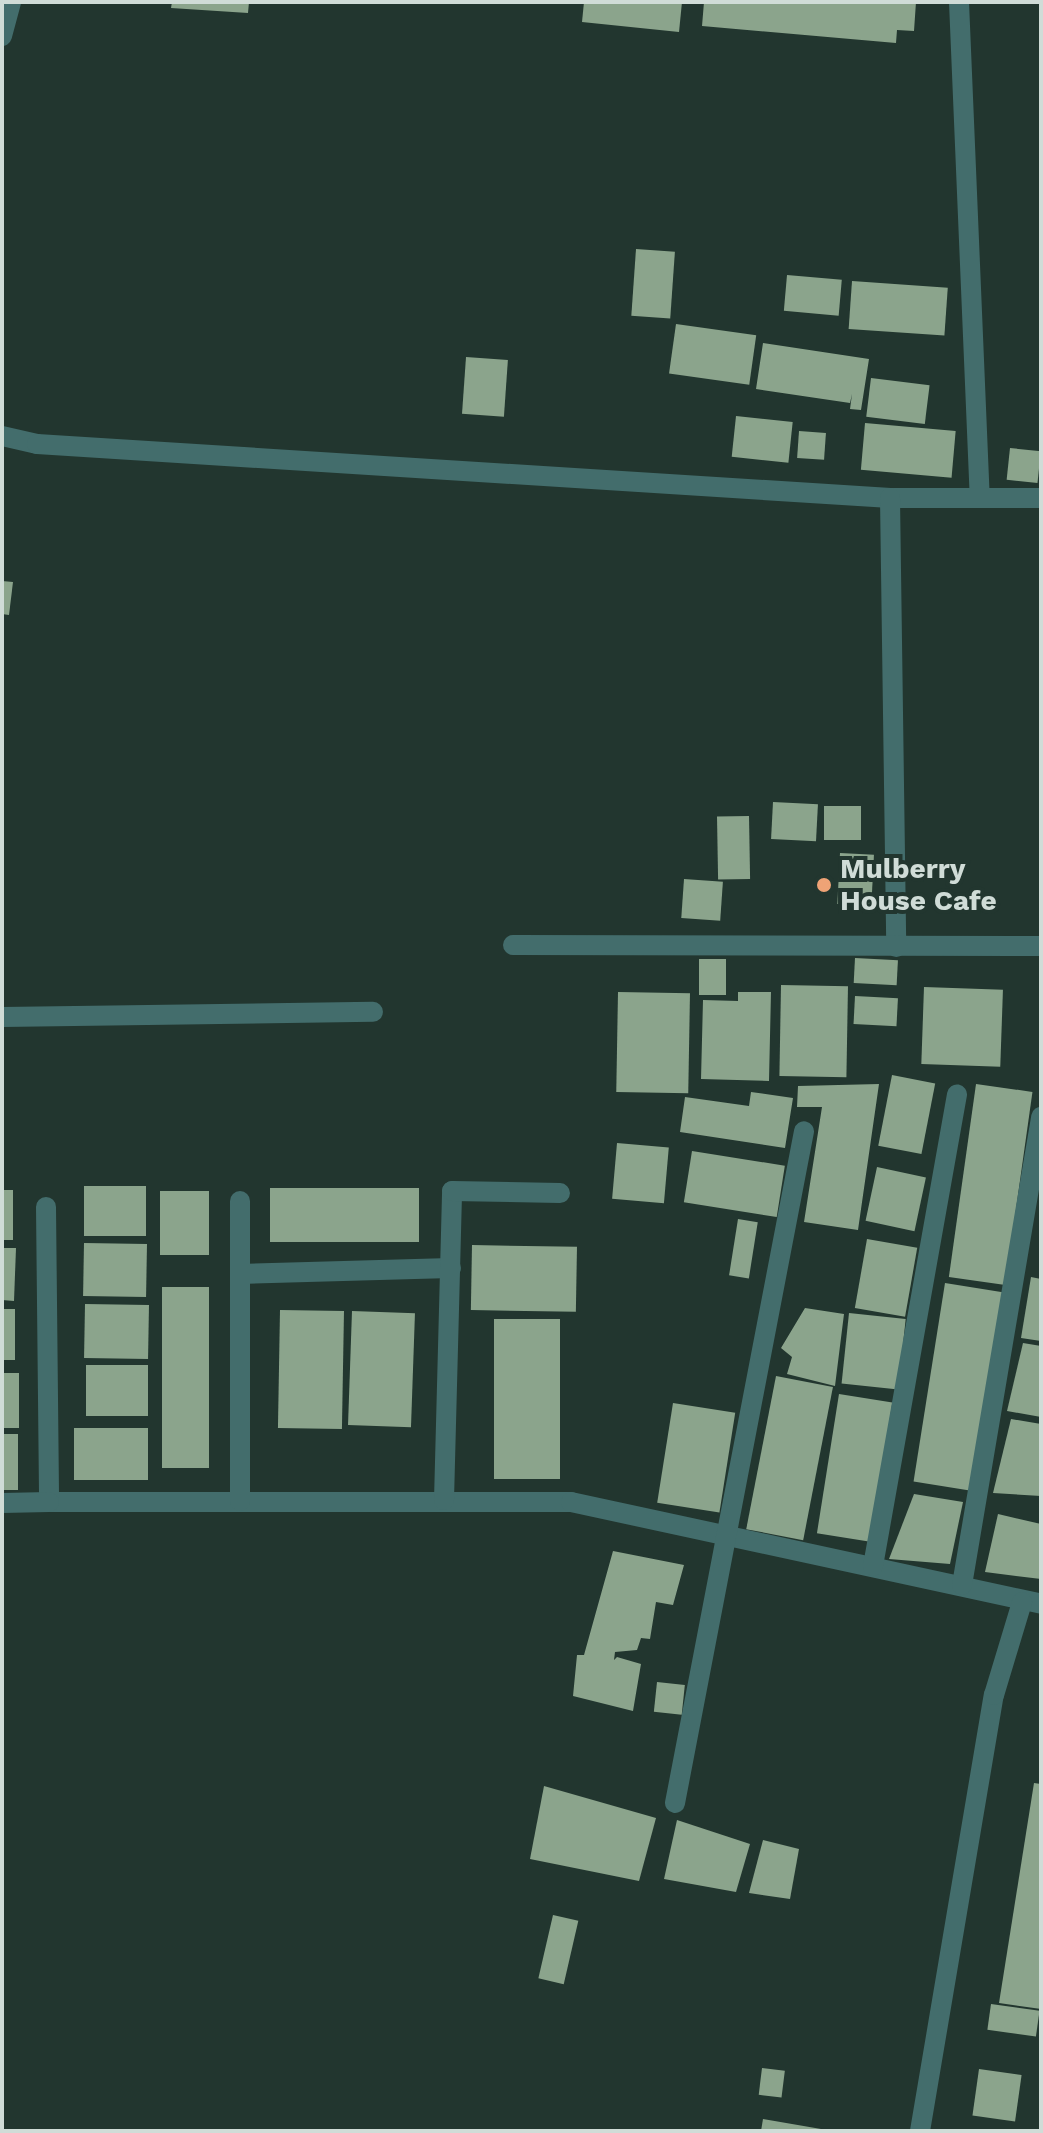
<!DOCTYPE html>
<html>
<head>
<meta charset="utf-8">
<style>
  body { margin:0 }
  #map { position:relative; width:1043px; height:2133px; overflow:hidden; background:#22362f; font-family:"Work Sans",sans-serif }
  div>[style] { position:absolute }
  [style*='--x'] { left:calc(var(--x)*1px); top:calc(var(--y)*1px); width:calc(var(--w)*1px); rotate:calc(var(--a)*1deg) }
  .building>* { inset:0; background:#8ba48c; transform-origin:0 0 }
  .minor>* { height:20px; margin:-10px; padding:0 10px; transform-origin:10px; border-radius:10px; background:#436d6c }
  .dots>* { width:22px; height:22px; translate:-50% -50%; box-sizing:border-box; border:4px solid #22362f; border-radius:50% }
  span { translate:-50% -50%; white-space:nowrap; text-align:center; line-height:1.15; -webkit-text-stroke:8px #22362f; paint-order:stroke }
  .poi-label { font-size:28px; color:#d0dcd7; font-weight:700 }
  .left { translate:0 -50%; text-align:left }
  .frame { position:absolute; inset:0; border:4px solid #d0dcd7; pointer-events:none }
</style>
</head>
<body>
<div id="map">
  <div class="building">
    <i style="clip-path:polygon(172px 2px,249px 2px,248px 13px,171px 8px)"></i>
    <i style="clip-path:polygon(584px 2px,682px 2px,679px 32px,582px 22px)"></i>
    <i style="clip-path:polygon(704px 2px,916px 2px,914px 31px,897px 30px,896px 43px,702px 26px)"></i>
    <i style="left:636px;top:249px;width:39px;height:67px;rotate:4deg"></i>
    <i style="left:787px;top:275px;width:55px;height:36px;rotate:5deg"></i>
    <i style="left:852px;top:281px;width:96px;height:48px;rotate:4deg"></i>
    <i style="left:676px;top:324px;width:81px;height:50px;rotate:8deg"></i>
    <i style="clip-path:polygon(763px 343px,869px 359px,861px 410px,850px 409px,852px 394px,850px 403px,756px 389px)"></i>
    <i style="left:466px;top:357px;width:42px;height:57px;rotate:4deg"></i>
    <i style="left:871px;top:378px;width:59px;height:39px;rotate:7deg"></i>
    <i style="left:736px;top:416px;width:57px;height:41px;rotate:6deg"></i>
    <i style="left:865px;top:423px;width:91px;height:47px;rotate:5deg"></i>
    <i style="left:799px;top:431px;width:27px;height:27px;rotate:4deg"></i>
    <i style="left:1010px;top:448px;width:31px;height:32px;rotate:6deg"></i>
    <i style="clip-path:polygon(2px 581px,13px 582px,9px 615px,2px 614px)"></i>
    <i style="left:773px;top:802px;width:45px;height:37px;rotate:3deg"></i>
    <i style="left:824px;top:806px;width:37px;height:34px"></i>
    <i style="left:749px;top:816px;width:63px;height:32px;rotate:89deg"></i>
    <i style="left:840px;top:853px;width:34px;height:51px;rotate:3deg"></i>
    <i style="left:684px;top:879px;width:39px;height:39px;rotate:4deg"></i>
    <i style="left:855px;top:958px;width:43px;height:25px;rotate:3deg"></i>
    <i style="left:699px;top:959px;width:27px;height:36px"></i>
    <i style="left:781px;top:985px;width:67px;height:91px;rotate:1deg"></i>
    <i style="left:924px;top:987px;width:79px;height:77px;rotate:2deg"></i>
    <i style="left:618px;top:992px;width:72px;height:100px;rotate:1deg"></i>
    <i style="clip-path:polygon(738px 992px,771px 992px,769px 1081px,701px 1079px,703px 1000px,738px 1001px)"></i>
    <i style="left:855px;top:996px;width:43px;height:28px;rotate:3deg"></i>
    <i style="left:892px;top:1075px;width:44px;height:72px;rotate:11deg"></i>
    <i style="clip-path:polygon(879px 1084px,858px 1230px,804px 1222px,822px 1107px,797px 1107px,798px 1086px)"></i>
    <i style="left:976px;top:1084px;width:57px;height:195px;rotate:8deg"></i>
    <i style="clip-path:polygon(751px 1092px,793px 1098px,785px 1148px,680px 1132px,685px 1097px,749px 1106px)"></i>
    <i style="left:617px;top:1143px;width:52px;height:56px;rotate:5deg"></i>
    <i style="left:692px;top:1151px;width:94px;height:52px;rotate:9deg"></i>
    <i style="left:877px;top:1167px;width:50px;height:55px;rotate:12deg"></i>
    <i style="left:84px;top:1186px;width:62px;height:50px"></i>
    <i style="left:270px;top:1188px;width:149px;height:54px"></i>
    <i style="left:2px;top:1190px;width:11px;height:50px"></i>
    <i style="left:160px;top:1191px;width:49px;height:64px"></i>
    <i style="left:738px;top:1219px;width:20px;height:57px;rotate:9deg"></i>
    <i style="left:867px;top:1239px;width:51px;height:70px;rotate:10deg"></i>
    <i style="left:84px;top:1243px;width:63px;height:53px;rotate:1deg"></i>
    <i style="left:472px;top:1245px;width:105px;height:65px;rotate:1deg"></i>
    <i style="clip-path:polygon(2px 1248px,16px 1248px,14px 1301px,2px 1300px)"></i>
    <i style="clip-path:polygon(1031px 1277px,1041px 1279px,1041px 1341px,1021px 1338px)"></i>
    <i style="left:945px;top:1283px;width:60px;height:201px;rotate:9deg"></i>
    <i style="left:162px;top:1287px;width:47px;height:181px"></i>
    <i style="left:85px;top:1304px;width:64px;height:54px;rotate:1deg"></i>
    <i style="clip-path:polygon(805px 1308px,844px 1314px,835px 1386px,787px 1374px,792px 1357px,781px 1348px)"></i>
    <i style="left:2px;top:1309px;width:13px;height:51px"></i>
    <i style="left:280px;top:1310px;width:64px;height:118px;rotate:1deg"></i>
    <i style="left:352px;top:1311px;width:63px;height:114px;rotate:2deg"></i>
    <i style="left:849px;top:1313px;width:57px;height:71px;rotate:6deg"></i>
    <i style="left:494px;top:1319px;width:66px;height:160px"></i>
    <i style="clip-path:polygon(1023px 1343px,1041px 1346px,1041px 1417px,1007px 1411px)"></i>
    <i style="left:86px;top:1365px;width:62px;height:51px"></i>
    <i style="left:2px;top:1373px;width:17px;height:55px"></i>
    <i style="left:776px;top:1376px;width:58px;height:156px;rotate:11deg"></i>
    <i style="left:839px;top:1394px;width:54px;height:141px;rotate:9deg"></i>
    <i style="left:673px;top:1403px;width:63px;height:101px;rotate:9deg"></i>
    <i style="clip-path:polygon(1011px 1419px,1041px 1424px,1041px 1496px,993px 1493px)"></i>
    <i style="left:74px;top:1428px;width:74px;height:52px"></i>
    <i style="left:2px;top:1434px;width:16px;height:56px"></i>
    <i style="clip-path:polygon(914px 1494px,963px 1502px,950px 1564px,889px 1559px)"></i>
    <i style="clip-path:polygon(998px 1514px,1041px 1524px,1041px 1579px,985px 1572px)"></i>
    <i style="clip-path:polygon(613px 1551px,684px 1565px,673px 1605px,656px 1602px,650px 1639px,641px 1638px,637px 1650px,615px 1652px,614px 1660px,617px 1657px,641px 1664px,633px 1711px,573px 1696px,577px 1655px,584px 1655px)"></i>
    <i style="left:657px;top:1682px;width:28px;height:30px;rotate:6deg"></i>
    <i style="clip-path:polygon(1034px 1783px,1041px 1784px,1041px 2009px,999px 2003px)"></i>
    <i style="clip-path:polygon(544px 1786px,656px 1818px,639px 1881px,530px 1859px)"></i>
    <i style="clip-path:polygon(677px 1820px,750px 1844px,736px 1892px,664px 1879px)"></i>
    <i style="clip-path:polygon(763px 1840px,799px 1849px,790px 1899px,749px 1893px)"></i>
    <i style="left:553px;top:1915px;width:26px;height:65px;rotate:13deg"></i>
    <i style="left:991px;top:2004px;width:49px;height:26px;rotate:8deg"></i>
    <i style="left:762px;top:2068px;width:23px;height:27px;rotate:7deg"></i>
    <i style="left:979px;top:2069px;width:43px;height:47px;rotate:8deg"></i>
    <i style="clip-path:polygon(763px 2119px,821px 2129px,821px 2131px,761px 2131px)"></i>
  </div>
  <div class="minor">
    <i style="--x:959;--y:2;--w:494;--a:87.6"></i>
    <i style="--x:2;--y:36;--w:35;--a:-75"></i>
    <i style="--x:2;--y:436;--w:36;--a:13"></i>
    <i style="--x:37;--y:444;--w:855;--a:3.62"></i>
    <i style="--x:890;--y:498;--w:151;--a:0"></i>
    <i style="--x:890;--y:498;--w:449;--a:89.2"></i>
    <i style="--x:513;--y:945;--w:528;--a:0.11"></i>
    <i style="--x:2;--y:1017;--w:371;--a:-0.8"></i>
    <i style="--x:46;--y:1207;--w:295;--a:89.4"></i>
    <i style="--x:49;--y:1502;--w:522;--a:0"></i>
    <i style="--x:571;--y:1502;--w:481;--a:12.2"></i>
    <i style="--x:240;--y:1274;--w:211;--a:-1.6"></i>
    <i style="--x:444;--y:1500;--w:309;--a:-88.5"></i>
    <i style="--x:452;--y:1191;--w:108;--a:1.1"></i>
    <i style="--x:240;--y:1501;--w:300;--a:-90"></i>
    <i style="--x:2;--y:1503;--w:47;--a:-1.2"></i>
    <i style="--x:873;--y:1566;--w:479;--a:-79.9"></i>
    <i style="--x:962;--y:1585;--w:475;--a:-80.4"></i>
    <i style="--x:675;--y:1803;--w:684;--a:-79.13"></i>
    <i style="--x:920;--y:2131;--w:442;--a:-80.4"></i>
    <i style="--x:994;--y:1695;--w:97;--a:-73.2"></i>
  </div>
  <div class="dots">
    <i style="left:824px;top:885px;background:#efa376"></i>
  </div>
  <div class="poi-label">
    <span class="left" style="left:840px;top:885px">Mulberry<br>House Cafe</span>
  </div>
  <div class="frame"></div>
</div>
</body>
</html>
